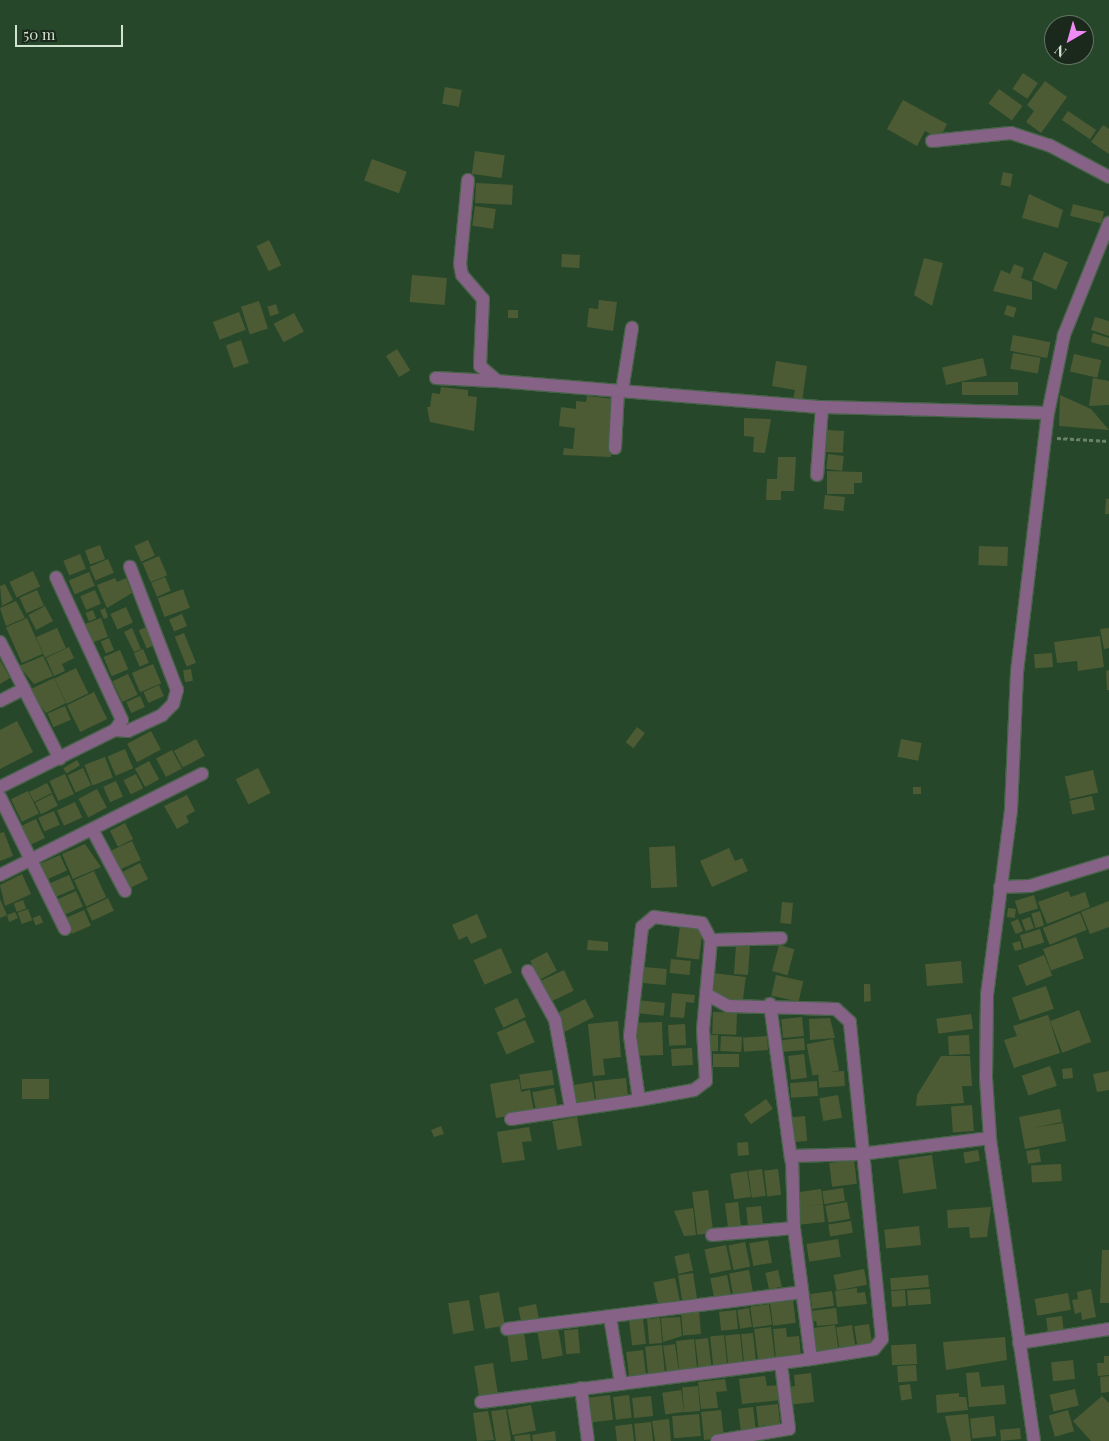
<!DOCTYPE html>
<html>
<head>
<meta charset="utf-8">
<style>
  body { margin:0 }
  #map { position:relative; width:1109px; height:1441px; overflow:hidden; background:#27472a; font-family:"Playfair Display",serif }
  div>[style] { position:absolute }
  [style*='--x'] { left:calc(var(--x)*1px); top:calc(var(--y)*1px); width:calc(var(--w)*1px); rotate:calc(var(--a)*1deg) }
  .building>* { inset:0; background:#4c5b34; transform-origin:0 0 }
  .path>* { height:2.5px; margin-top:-1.25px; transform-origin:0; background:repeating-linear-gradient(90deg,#68836a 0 4px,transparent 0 6.5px) }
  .roads { filter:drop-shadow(1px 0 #466348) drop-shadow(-1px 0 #466348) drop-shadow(0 1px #466348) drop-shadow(0 -1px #466348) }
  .minor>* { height:12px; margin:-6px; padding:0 6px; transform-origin:6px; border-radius:6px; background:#866287 }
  span { translate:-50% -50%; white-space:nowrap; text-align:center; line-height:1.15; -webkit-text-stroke:4px #1b291c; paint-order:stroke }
  .north { position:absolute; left:1044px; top:15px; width:50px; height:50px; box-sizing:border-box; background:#1b291c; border:1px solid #647364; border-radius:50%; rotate:218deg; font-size:14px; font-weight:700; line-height:20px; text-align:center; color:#d1e3d1 }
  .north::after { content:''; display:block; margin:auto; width:18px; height:22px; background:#f08bf5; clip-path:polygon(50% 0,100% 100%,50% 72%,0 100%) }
  .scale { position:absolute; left:15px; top:25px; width:108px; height:22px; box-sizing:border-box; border:2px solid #d1e3d1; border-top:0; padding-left:6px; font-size:15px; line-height:18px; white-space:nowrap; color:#d1e3d1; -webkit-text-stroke:4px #1b291c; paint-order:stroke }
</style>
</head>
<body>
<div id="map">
  <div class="building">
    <i style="left:1023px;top:73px;width:18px;height:19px;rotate:34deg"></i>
    <i style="clip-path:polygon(1045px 81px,1067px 97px,1041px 133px,1026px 122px,1034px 111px,1027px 105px)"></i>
    <i style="left:445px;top:87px;width:17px;height:17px;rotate:10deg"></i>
    <i style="left:999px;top:89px;width:29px;height:18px;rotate:36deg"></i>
    <i style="clip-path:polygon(903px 100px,947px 124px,943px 132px,936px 137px,925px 131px,917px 146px,887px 129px)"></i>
    <i style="left:1068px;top:111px;width:34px;height:11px;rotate:34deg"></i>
    <i style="clip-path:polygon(1103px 125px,1109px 129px,1109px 154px,1091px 142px)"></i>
    <i style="left:475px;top:151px;width:30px;height:23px;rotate:8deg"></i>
    <i style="left:372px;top:159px;width:37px;height:23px;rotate:20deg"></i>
    <i style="left:1003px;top:172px;width:10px;height:13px;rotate:11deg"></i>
    <i style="left:476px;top:183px;width:37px;height:20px;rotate:3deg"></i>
    <i style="clip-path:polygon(1029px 194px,1063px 210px,1058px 228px,1022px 218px)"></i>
    <i style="left:1073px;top:204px;width:32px;height:12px;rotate:14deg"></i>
    <i style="left:475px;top:206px;width:21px;height:20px;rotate:8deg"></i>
    <i style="left:269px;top:240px;width:28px;height:14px;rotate:64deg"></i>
    <i style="left:1044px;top:252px;width:26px;height:30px;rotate:23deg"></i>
    <i style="left:562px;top:254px;width:18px;height:13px;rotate:3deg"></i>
    <i style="clip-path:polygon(924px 258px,943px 263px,932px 306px,914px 295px)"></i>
    <i style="clip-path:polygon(1014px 264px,1024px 268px,1021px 278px,1032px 282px,1032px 300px,993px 291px,1001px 270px,1010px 274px)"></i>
    <i style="left:412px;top:275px;width:35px;height:27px;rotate:5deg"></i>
    <i style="clip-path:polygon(599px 300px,617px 302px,613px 331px,587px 327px,589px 308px,598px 309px)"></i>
    <i style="left:259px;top:301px;width:29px;height:19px;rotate:72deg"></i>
    <i style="left:276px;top:304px;width:10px;height:9px;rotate:73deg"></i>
    <i style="left:1007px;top:305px;width:10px;height:10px;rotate:17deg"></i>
    <i style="left:508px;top:310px;width:10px;height:8px"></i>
    <i style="left:239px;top:312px;width:19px;height:28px;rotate:69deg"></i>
    <i style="left:294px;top:313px;width:21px;height:23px;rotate:62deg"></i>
    <i style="clip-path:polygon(1095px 317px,1109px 321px,1109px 336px,1091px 330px)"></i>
    <i style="clip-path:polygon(1093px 333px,1109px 338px,1109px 347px,1091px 342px)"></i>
    <i style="left:1013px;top:335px;width:38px;height:16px;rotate:11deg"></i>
    <i style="left:241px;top:340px;width:24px;height:16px;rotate:71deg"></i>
    <i style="left:397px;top:349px;width:25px;height:13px;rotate:58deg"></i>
    <i style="left:1013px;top:353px;width:28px;height:16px;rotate:10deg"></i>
    <i style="left:1074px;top:354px;width:28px;height:18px;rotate:13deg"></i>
    <i style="left:983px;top:358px;width:18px;height:42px;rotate:77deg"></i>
    <i style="clip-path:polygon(776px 361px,807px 366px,802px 402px,793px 400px,795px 390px,772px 386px)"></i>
    <i style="clip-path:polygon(1093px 378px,1109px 381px,1109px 405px,1089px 406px)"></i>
    <i style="left:1018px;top:382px;width:13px;height:56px;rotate:90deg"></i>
    <i style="clip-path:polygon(441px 387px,468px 390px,468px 396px,477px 397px,474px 431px,430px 422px,427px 407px,430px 407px,432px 393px,440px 394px)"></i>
    <i style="clip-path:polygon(1060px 395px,1091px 409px,1109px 430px,1059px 426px)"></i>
    <i style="clip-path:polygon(587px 396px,614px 399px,611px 457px,563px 455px,564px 448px,573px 449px,575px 428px,559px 426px,561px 407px,576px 409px,576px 401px,586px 402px)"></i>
    <i style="clip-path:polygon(744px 418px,771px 419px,765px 453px,753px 452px,754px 437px,744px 436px)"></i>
    <i style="left:827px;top:430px;width:17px;height:22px;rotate:3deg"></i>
    <i style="left:828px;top:454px;width:16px;height:15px;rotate:7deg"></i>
    <i style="clip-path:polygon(778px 457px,796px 457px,794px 491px,781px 491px,781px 500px,766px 500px,767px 479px,777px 479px)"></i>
    <i style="clip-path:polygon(827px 471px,862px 472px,862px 483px,854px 483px,854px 494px,827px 494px)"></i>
    <i style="left:825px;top:495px;width:20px;height:14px;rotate:6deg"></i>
    <i style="clip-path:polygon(1106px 499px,1109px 499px,1109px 514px,1105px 514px)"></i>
    <i style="left:148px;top:540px;width:17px;height:15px;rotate:66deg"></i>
    <i style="left:100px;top:545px;width:15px;height:16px;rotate:70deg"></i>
    <i style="left:979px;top:546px;width:29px;height:19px;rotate:2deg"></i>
    <i style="left:80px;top:554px;width:16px;height:18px;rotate:68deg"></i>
    <i style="left:159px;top:556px;width:21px;height:18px;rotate:67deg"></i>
    <i style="left:108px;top:559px;width:15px;height:20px;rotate:67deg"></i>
    <i style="left:33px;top:571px;width:17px;height:26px;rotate:65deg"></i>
    <i style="left:89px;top:572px;width:15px;height:22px;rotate:67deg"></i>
    <i style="left:165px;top:577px;width:15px;height:15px;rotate:67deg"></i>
    <i style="clip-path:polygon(115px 578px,117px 582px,126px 578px,132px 593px,107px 608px,97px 585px)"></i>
    <i style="clip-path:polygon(5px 584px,13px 600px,2px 606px,0 586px)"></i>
    <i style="left:183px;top:589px;width:20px;height:27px;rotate:70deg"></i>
    <i style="left:37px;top:590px;width:17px;height:19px;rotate:66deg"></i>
    <i style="left:95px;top:590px;width:15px;height:16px;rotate:67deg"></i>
    <i style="clip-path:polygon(16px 601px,25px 618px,6px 626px,0 608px)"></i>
    <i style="left:45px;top:606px;width:17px;height:19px;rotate:62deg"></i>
    <i style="left:126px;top:607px;width:17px;height:17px;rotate:66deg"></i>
    <i style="clip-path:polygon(105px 608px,108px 617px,104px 619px,100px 610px)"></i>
    <i style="left:93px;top:610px;width:9px;height:8px;rotate:69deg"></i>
    <i style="left:182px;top:614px;width:13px;height:14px;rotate:67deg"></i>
    <i style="left:27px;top:618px;width:39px;height:23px;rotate:66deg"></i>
    <i style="left:101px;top:618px;width:20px;height:18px;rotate:70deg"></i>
    <i style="left:146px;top:627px;width:20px;height:8px;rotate:66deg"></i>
    <i style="left:57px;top:628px;width:22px;height:23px;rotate:66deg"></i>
    <i style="clip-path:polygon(132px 628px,141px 649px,134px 652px,124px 632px)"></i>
    <i style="clip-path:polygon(1109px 628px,1109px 648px,1104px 649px,1100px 629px)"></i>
    <i style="left:184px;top:633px;width:32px;height:10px;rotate:68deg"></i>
    <i style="clip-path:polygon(1100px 636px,1104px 667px,1078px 671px,1077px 661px,1057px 663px,1054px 642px)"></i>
    <i style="left:109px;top:638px;width:13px;height:9px;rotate:67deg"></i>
    <i style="clip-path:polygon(69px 647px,74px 658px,62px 664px,65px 671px,54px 676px,46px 658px)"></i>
    <i style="left:143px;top:649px;width:15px;height:10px;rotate:67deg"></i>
    <i style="left:120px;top:650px;width:21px;height:18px;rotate:67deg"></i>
    <i style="left:1052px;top:653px;width:14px;height:18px;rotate:86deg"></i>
    <i style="clip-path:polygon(43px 656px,53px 676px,34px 684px,19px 666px)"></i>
    <i style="clip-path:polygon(0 660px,10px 678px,0 684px)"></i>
    <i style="left:153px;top:664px;width:21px;height:23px;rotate:67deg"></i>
    <i style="left:76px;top:668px;width:28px;height:24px;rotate:64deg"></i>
    <i style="left:191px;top:669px;width:12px;height:8px;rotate:81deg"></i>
    <i style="clip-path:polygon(1109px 670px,1109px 690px,1107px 690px,1106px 671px)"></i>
    <i style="left:128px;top:674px;width:23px;height:17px;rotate:65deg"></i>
    <i style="clip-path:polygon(54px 678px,66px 703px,46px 713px,29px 690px)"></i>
    <i style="left:159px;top:685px;width:12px;height:17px;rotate:66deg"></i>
    <i style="left:94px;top:692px;width:30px;height:30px;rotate:64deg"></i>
    <i style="left:140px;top:696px;width:12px;height:15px;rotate:66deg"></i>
    <i style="left:65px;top:706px;width:15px;height:19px;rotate:67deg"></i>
    <i style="clip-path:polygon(17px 721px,33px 752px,0 769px,0 730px)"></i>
    <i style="left:637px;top:727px;width:10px;height:19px;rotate:37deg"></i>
    <i style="left:151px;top:731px;width:21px;height:27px;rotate:62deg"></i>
    <i style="left:196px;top:739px;width:19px;height:25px;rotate:62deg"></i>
    <i style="left:901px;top:739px;width:21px;height:18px;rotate:11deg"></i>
    <i style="left:125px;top:749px;width:21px;height:19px;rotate:67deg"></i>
    <i style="left:172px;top:750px;width:21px;height:18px;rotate:62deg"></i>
    <i style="left:105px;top:757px;width:22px;height:22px;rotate:69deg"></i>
    <i style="left:77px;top:760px;width:6px;height:16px;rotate:59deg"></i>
    <i style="left:149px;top:761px;width:21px;height:16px;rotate:61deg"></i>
    <i style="left:83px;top:768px;width:19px;height:17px;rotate:65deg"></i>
    <i style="left:258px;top:768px;width:28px;height:25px;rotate:63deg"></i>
    <i style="left:1093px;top:770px;width:23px;height:29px;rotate:77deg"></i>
    <i style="left:65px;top:774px;width:22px;height:17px;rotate:66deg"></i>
    <i style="left:136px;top:774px;width:16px;height:14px;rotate:63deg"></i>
    <i style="left:116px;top:781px;width:17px;height:14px;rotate:66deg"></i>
    <i style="left:47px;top:783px;width:11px;height:20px;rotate:63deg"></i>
    <i style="left:913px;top:787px;width:8px;height:7px"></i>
    <i style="left:97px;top:789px;width:21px;height:21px;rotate:62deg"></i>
    <i style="left:28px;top:791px;width:25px;height:19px;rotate:64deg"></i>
    <i style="left:52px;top:794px;width:13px;height:19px;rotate:63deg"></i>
    <i style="clip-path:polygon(187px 795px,195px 811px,186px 816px,189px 822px,177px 829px,164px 806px)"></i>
    <i style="left:1092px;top:796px;width:14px;height:23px;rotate:78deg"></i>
    <i style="left:75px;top:802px;width:17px;height:20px;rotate:65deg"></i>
    <i style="left:54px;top:811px;width:15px;height:17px;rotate:67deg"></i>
    <i style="left:36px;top:819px;width:21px;height:17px;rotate:65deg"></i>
    <i style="left:125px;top:823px;width:18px;height:17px;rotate:63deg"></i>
    <i style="clip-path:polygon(4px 832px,13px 856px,0 861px,0 833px)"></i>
    <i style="left:132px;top:841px;width:21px;height:25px;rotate:65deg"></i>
    <i style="clip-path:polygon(85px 844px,101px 867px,73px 879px,62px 854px)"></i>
    <i style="left:675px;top:846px;width:41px;height:26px;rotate:87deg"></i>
    <i style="clip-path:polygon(729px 848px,735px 861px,742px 858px,748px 871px,712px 887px,700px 861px)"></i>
    <i style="left:60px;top:855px;width:17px;height:23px;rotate:66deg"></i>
    <i style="left:140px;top:863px;width:18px;height:21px;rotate:63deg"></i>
    <i style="left:94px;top:871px;width:29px;height:22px;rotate:65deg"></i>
    <i style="clip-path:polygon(22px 874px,31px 894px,5px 906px,0 885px)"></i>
    <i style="left:69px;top:875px;width:15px;height:24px;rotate:67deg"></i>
    <i style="left:76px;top:891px;width:17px;height:22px;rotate:66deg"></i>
    <i style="clip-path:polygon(1068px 891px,1071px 897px,1085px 892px,1090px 907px,1047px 924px,1038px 902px)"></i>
    <i style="left:1034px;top:895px;width:14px;height:20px;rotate:73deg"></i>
    <i style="left:108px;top:898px;width:14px;height:24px;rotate:65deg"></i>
    <i style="clip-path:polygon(0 899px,7px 915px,0 918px)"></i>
    <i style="left:23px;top:900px;width:9px;height:10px;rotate:69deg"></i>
    <i style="clip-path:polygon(1109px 901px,1109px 927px,1090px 934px,1081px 912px)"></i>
    <i style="left:782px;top:902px;width:11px;height:21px;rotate:5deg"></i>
    <i style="left:1008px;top:908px;width:8px;height:9px;rotate:7deg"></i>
    <i style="left:28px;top:909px;width:12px;height:11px;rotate:70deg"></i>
    <i style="left:84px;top:910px;width:17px;height:21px;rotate:66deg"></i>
    <i style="left:1040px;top:911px;width:15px;height:9px;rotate:74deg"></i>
    <i style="clip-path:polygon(15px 912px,18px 918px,9px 922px,7px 915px)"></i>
    <i style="left:1080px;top:913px;width:18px;height:40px;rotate:68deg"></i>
    <i style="clip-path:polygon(477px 914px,487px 937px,471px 944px,467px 936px,459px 940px,452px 925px)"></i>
    <i style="left:40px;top:915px;width:8px;height:8px;rotate:67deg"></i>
    <i style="left:1030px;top:917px;width:12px;height:9px;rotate:70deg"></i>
    <i style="left:1018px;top:919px;width:13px;height:8px;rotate:67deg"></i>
    <i style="left:680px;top:926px;width:23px;height:31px;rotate:7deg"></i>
    <i style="left:1040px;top:929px;width:14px;height:21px;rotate:73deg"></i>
    <i style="left:1076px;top:937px;width:23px;height:35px;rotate:70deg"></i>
    <i style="clip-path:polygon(588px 940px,608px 942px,608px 951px,587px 950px)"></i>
    <i style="clip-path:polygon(1020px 941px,1022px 949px,1015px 951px,1012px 943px)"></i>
    <i style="left:736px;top:945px;width:14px;height:29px;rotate:4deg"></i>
    <i style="left:779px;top:945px;width:16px;height:27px;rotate:15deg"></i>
    <i style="left:501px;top:948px;width:27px;height:30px;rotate:66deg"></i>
    <i style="left:547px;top:952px;width:21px;height:19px;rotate:62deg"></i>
    <i style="left:1044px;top:955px;width:22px;height:28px;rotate:68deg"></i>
    <i style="left:671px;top:959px;width:20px;height:14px;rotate:6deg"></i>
    <i style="left:961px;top:961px;width:22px;height:36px;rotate:85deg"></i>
    <i style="left:644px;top:967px;width:23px;height:16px;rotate:5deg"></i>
    <i style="left:564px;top:970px;width:23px;height:25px;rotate:65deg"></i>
    <i style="left:713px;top:973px;width:33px;height:24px;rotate:7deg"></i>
    <i style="left:776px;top:975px;width:28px;height:21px;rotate:13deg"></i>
    <i style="clip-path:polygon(864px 984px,870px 984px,871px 1001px,864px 1002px)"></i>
    <i style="left:1046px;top:986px;width:24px;height:36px;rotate:71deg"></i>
    <i style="clip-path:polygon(672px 993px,695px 995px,694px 1003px,686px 1002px,684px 1018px,670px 1017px)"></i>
    <i style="left:517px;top:998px;width:21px;height:25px;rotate:65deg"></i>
    <i style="left:585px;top:999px;width:20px;height:34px;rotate:63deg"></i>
    <i style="left:637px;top:1000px;width:28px;height:13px;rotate:6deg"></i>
    <i style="left:1079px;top:1010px;width:34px;height:31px;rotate:69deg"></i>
    <i style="left:713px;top:1012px;width:24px;height:22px;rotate:2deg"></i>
    <i style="left:971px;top:1014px;width:15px;height:35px;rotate:82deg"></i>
    <i style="clip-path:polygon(1048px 1015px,1060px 1053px,1014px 1068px,1004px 1040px,1017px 1036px,1013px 1026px)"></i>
    <i style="left:802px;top:1017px;width:19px;height:21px;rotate:84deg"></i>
    <i style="clip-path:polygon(830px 1018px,835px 1038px,810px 1040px,809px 1019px)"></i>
    <i style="left:525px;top:1020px;width:24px;height:31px;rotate:66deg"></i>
    <i style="clip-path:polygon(618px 1021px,621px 1057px,603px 1059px,605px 1075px,593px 1076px,588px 1024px)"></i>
    <i style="left:662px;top:1022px;width:33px;height:25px;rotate:88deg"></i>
    <i style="left:685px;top:1024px;width:21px;height:17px;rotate:87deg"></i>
    <i style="left:706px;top:1035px;width:12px;height:16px"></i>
    <i style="left:969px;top:1035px;width:19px;height:21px;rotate:87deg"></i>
    <i style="left:721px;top:1036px;width:21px;height:15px;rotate:3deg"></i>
    <i style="left:767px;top:1036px;width:14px;height:24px;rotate:86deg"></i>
    <i style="left:804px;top:1038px;width:12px;height:22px;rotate:85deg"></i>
    <i style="left:833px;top:1039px;width:32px;height:27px;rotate:79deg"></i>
    <i style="left:692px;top:1048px;width:17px;height:21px;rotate:87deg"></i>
    <i style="left:739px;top:1054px;width:13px;height:26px;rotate:90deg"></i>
    <i style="left:804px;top:1054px;width:24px;height:16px;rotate:83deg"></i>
    <i style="clip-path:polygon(941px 1056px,970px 1056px,972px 1086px,962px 1086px,964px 1103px,916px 1106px,917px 1095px)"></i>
    <i style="left:1050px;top:1066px;width:21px;height:30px;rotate:71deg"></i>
    <i style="left:1072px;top:1068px;width:10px;height:10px;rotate:84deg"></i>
    <i style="left:552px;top:1070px;width:15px;height:33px;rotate:82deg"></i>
    <i style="left:844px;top:1071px;width:15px;height:26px;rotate:86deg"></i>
    <i style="clip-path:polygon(1109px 1071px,1109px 1090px,1097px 1092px,1093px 1074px)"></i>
    <i style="left:626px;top:1078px;width:20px;height:32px;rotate:84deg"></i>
    <i style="left:49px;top:1079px;width:20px;height:27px;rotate:90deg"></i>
    <i style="clip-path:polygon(519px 1079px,521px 1092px,530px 1090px,534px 1112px,496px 1118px,490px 1084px)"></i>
    <i style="left:817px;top:1081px;width:15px;height:27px;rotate:86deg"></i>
    <i style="left:592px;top:1082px;width:20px;height:22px;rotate:81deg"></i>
    <i style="left:554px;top:1088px;width:20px;height:22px;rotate:79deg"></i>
    <i style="left:838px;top:1095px;width:23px;height:19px;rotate:80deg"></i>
    <i style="left:766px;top:1099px;width:12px;height:27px;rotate:55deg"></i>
    <i style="left:972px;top:1105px;width:26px;height:21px;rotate:86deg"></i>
    <i style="clip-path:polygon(1060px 1109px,1062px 1122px,1032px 1128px,1063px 1123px,1066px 1141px,1025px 1149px,1019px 1117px)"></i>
    <i style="left:805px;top:1116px;width:25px;height:16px;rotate:85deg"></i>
    <i style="left:577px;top:1117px;width:29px;height:25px;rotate:80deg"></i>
    <i style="clip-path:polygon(441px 1126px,444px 1134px,434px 1137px,431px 1130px)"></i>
    <i style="clip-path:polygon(529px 1127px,532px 1141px,522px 1142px,525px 1160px,502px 1163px,497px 1132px)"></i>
    <i style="left:748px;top:1142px;width:13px;height:11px;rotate:86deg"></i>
    <i style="left:1039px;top:1149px;width:13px;height:13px;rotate:81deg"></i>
    <i style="left:978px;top:1150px;width:11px;height:15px;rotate:80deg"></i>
    <i style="left:932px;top:1155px;width:34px;height:34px;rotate:82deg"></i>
    <i style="left:854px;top:1160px;width:24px;height:25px;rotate:83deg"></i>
    <i style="left:1061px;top:1164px;width:17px;height:30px;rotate:87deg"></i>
    <i style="left:762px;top:1169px;width:27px;height:14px;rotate:82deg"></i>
    <i style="left:778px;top:1169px;width:26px;height:14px;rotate:83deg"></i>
    <i style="left:747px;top:1171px;width:26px;height:17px;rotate:81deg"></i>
    <i style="left:843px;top:1188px;width:13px;height:21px;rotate:81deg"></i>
    <i style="left:821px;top:1189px;width:15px;height:24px;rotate:82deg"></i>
    <i style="left:708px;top:1190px;width:43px;height:16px;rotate:83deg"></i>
    <i style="left:738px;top:1202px;width:26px;height:13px;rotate:83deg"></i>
    <i style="left:847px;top:1202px;width:17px;height:22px;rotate:80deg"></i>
    <i style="left:823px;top:1204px;width:18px;height:24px;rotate:84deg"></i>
    <i style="left:761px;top:1206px;width:20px;height:15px;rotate:84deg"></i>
    <i style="clip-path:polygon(991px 1207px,987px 1237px,970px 1238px,969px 1227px,948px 1228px,947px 1210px)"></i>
    <i style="clip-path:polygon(693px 1208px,696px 1235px,684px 1236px,674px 1211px)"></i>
    <i style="left:851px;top:1221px;width:12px;height:23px;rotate:81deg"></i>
    <i style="left:919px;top:1226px;width:19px;height:35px;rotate:84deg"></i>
    <i style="left:838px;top:1239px;width:18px;height:32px;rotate:81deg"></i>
    <i style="left:768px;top:1240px;width:23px;height:19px;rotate:80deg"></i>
    <i style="left:745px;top:1242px;width:25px;height:17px;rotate:78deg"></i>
    <i style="left:726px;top:1245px;width:25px;height:22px;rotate:78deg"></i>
    <i style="clip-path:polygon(1102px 1250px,1109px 1250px,1109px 1303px,1100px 1303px)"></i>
    <i style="left:689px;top:1253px;width:18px;height:15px;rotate:77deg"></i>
    <i style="left:864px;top:1269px;width:16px;height:31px;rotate:79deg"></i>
    <i style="left:749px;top:1270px;width:22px;height:20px;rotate:80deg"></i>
    <i style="left:778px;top:1270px;width:17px;height:13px;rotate:77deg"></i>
    <i style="left:693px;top:1273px;width:25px;height:15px;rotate:81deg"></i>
    <i style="left:727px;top:1275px;width:21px;height:17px;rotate:79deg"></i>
    <i style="left:928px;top:1275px;width:12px;height:38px;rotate:85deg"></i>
    <i style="left:675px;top:1278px;width:24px;height:22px;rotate:78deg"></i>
    <i style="clip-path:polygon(857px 1288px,857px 1293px,865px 1292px,867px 1304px,837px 1307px,835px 1291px)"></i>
    <i style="left:930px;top:1289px;width:15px;height:23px;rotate:86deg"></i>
    <i style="clip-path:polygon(1091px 1289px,1096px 1317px,1082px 1320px,1081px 1312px,1075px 1314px,1072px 1300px,1078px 1299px,1077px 1292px)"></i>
    <i style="left:905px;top:1290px;width:16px;height:14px;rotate:86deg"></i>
    <i style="left:832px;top:1291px;width:15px;height:22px;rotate:82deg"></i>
    <i style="left:499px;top:1292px;width:34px;height:20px;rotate:80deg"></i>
    <i style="left:1068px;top:1293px;width:17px;height:34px;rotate:80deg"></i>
    <i style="left:469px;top:1300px;width:31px;height:21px;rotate:81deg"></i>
    <i style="left:793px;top:1300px;width:23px;height:23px;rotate:83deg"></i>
    <i style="left:536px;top:1304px;width:15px;height:18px;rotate:79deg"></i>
    <i style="left:769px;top:1304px;width:21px;height:19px;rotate:82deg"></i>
    <i style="left:749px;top:1308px;width:19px;height:12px;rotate:81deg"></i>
    <i style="clip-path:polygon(836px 1308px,838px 1324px,817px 1326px,816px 1321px,812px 1321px,810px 1311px)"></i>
    <i style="left:736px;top:1310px;width:19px;height:17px;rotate:84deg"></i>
    <i style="left:699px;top:1311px;width:23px;height:18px;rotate:85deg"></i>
    <i style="left:1062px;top:1316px;width:16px;height:16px;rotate:83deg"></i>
    <i style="clip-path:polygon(680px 1317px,682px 1336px,663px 1342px,661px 1318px)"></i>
    <i style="left:660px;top:1318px;width:25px;height:13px;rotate:85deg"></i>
    <i style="left:643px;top:1319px;width:25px;height:14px;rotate:83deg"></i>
    <i style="left:869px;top:1324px;width:19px;height:15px;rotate:81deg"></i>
    <i style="left:835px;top:1325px;width:27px;height:22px;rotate:82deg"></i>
    <i style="left:852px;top:1325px;width:25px;height:16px;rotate:81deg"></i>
    <i style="left:771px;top:1327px;width:33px;height:17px;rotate:83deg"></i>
    <i style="left:558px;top:1328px;width:28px;height:21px;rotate:80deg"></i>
    <i style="clip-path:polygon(786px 1328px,787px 1337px,799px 1336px,801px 1357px,776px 1360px,773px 1329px)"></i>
    <i style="left:578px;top:1329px;width:24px;height:14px;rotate:85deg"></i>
    <i style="left:524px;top:1332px;width:28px;height:17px;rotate:82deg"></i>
    <i style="left:753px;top:1333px;width:29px;height:12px;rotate:84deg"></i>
    <i style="left:740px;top:1334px;width:28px;height:15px;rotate:84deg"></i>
    <i style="left:724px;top:1335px;width:29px;height:14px;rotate:84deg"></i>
    <i style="clip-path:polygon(1005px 1337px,1007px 1360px,946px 1370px,943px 1342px)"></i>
    <i style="left:708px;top:1338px;width:31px;height:13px;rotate:83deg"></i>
    <i style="left:694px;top:1339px;width:31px;height:18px;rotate:84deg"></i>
    <i style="left:675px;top:1344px;width:28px;height:12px;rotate:82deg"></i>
    <i style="left:916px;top:1344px;width:20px;height:25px;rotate:87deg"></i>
    <i style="left:662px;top:1345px;width:29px;height:17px;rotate:84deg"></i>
    <i style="left:643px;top:1350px;width:25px;height:17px;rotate:83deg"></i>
    <i style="clip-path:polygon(1104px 1356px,1109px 1356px,1109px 1375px,1098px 1376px,1097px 1363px,1104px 1363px)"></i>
    <i style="left:1073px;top:1360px;width:19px;height:22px;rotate:84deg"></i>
    <i style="left:493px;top:1363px;width:31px;height:19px;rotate:81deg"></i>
    <i style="left:916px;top:1365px;width:16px;height:19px;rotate:86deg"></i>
    <i style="clip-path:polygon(979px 1372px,981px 1387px,1004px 1385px,1006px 1404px,969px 1407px,966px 1373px)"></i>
    <i style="clip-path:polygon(811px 1373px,814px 1402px,789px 1405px,787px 1387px,795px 1386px,794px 1375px)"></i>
    <i style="clip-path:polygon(765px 1376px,767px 1386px,780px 1385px,781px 1400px,742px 1404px,739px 1379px)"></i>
    <i style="clip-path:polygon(1109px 1376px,1109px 1392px,1101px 1393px,1100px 1377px)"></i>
    <i style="clip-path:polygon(725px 1379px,727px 1391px,716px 1392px,718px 1408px,701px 1409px,698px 1382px)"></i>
    <i style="left:910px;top:1384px;width:15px;height:11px;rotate:82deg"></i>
    <i style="left:698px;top:1386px;width:25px;height:16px;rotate:85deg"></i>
    <i style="left:1075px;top:1389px;width:17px;height:26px;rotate:77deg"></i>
    <i style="left:681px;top:1390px;width:22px;height:19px;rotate:82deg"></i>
    <i style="clip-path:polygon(959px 1393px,959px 1397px,966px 1397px,968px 1410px,937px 1413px,936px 1395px)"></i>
    <i style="left:610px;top:1395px;width:25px;height:22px;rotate:83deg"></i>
    <i style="left:629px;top:1395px;width:23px;height:16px;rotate:83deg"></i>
    <i style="left:651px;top:1396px;width:20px;height:19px;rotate:84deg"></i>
    <i style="clip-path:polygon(1102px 1396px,1109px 1403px,1109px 1441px,1091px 1441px,1073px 1421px)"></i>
    <i style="left:778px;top:1404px;width:20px;height:22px;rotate:84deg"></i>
    <i style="left:531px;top:1405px;width:26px;height:24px;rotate:79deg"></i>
    <i style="left:753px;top:1407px;width:24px;height:15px;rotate:83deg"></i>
    <i style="left:506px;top:1409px;width:32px;height:15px;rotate:81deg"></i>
    <i style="left:721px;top:1410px;width:28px;height:20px;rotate:84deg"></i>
    <i style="left:1068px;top:1410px;width:22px;height:20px;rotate:74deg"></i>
    <i style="clip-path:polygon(488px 1411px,494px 1440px,477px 1441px,473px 1413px)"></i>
    <i style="left:699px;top:1414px;width:22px;height:27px;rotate:85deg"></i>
    <i style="clip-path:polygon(968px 1414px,971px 1441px,951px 1441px,945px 1416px)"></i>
    <i style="left:994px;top:1416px;width:20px;height:24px;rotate:84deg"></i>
    <i style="clip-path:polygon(669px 1419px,671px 1441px,655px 1441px,652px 1421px)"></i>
    <i style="left:651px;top:1422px;width:19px;height:17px;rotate:84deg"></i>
    <i style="left:632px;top:1424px;width:17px;height:17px;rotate:83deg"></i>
    <i style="left:1020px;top:1428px;width:11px;height:20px;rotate:85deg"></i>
    <i style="clip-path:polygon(555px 1431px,556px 1441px,533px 1441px,532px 1435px)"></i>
    <i style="clip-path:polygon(530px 1434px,531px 1441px,515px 1441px,514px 1436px)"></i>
  </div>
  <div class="path">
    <i style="--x:1057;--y:438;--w:52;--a:3.3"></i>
  </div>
  <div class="roads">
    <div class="minor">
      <i style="--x:932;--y:141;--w:79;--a:-5.8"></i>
      <i style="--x:1011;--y:133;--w:40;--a:18"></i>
      <i style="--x:1049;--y:145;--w:68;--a:28.1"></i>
      <i style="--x:468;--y:180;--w:84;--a:95.4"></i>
      <i style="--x:460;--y:264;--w:11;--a:80"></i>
      <i style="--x:462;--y:275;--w:32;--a:49"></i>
      <i style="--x:483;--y:299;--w:67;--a:92.6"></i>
      <i style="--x:480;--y:366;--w:23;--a:41"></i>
      <i style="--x:497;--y:381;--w:326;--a:4.6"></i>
      <i style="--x:822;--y:407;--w:226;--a:1.5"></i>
      <i style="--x:436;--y:378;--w:58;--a:3"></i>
      <i style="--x:622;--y:391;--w:64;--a:-81"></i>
      <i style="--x:615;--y:448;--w:57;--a:-87"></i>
      <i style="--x:817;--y:475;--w:68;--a:-85.8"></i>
      <i style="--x:0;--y:642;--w:131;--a:62.9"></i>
      <i style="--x:0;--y:701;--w:27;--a:-27"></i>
      <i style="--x:115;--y:730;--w:13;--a:4"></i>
      <i style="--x:128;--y:731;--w:38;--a:-25"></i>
      <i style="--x:162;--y:715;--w:16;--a:-45"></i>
      <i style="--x:173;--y:704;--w:15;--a:-74"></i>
      <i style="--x:177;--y:690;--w:132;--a:-110.9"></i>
      <i style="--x:0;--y:787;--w:128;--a:-26.4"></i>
      <i style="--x:115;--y:730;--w:12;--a:-55"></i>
      <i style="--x:122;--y:720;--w:157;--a:-114.8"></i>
      <i style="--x:0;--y:797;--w:147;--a:63.8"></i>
      <i style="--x:93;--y:831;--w:68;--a:61.9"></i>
      <i style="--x:0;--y:875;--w:226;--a:-26.6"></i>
      <i style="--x:1000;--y:887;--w:30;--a:-2"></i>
      <i style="--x:1030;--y:886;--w:83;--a:-16.9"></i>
      <i style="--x:711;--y:940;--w:70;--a:-1.6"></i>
      <i style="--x:528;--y:971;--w:56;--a:61.1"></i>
      <i style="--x:555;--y:1020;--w:89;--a:79.7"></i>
      <i style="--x:770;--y:1004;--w:157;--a:82.3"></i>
      <i style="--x:511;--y:1119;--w:129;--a:-8.4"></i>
      <i style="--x:639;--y:1100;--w:65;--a:-98"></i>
      <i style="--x:630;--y:1036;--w:110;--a:-83.7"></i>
      <i style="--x:642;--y:927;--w:16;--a:-40"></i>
      <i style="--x:654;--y:917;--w:48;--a:7.1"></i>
      <i style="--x:702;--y:923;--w:19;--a:62"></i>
      <i style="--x:711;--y:940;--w:89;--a:95.1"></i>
      <i style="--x:703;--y:1029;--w:52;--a:86.7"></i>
      <i style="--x:706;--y:1081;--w:15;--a:143"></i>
      <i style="--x:694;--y:1090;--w:56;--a:169.7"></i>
      <i style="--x:712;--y:1235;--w:82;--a:-4.9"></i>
      <i style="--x:610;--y:1317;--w:68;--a:80.7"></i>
      <i style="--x:507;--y:1329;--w:297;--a:-7.1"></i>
      <i style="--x:1019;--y:1343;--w:91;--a:-8.8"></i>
      <i style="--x:811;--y:1359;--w:132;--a:-97.4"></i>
      <i style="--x:794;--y:1228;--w:72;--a:-91.6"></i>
      <i style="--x:792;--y:1156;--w:69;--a:-1.7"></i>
      <i style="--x:861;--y:1154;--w:130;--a:-7.1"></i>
      <i style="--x:581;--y:1388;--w:53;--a:82.5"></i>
      <i style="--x:481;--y:1402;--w:333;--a:-7.4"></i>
      <i style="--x:811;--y:1359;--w:64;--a:-9"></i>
      <i style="--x:874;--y:1349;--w:13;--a:-51"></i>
      <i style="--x:882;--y:1339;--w:319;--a:-95.8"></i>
      <i style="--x:850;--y:1022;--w:19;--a:-137"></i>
      <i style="--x:836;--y:1009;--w:108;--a:-178.4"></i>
      <i style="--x:728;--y:1006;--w:25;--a:-151"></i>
      <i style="--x:717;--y:1441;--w:73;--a:-9.5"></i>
      <i style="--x:789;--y:1429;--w:65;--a:-97"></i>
      <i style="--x:1034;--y:1441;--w:306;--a:-98.3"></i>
      <i style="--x:990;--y:1138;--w:60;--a:-93.8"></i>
      <i style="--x:986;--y:1078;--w:83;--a:-89.3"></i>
      <i style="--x:987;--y:995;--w:187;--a:-82.6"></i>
      <i style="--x:1011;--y:810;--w:138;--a:-87.5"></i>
      <i style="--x:1017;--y:672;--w:261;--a:-83.2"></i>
      <i style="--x:1048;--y:413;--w:80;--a:-78.4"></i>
      <i style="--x:1064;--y:335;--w:121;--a:-68.1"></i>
    </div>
  </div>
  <div class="north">N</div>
  <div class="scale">50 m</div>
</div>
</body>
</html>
